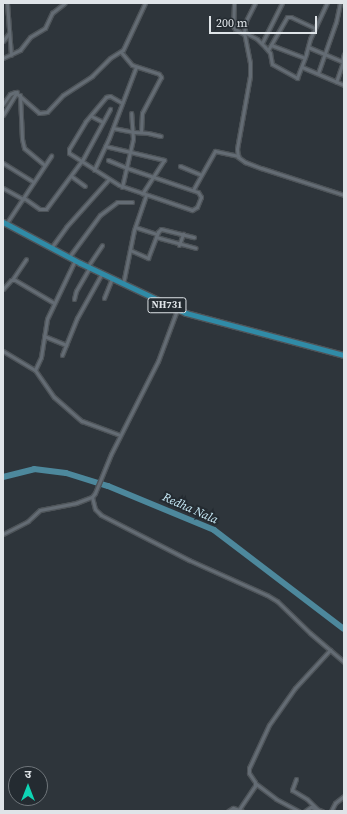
<!DOCTYPE html>
<html>
<head>
<meta charset="utf-8">
<style>
  body { margin:0 }
  #map { position:relative; width:347px; height:814px; overflow:hidden; background:#2e353b; font-family:"Source Serif 4","Noto Sans Devanagari",serif }
  div>[style] { position:absolute }
  [style*='--x'] { left:calc(var(--x)*1px); top:calc(var(--y)*1px); width:calc(var(--w)*1px); rotate:calc(var(--a)*1deg) }
  .river>* { height:6px; margin:-3px; padding:0 3px; transform-origin:3px; border-radius:3px; background:#4d889c }
  .roads { filter:drop-shadow(1px 0 #4e5459) drop-shadow(-1px 0 #4e5459) drop-shadow(0 1px #4e5459) drop-shadow(0 -1px #4e5459) }
  .minor>* { height:3px; margin:-1.5px; padding:0 1.5px; transform-origin:1.5px; border-radius:1.5px; background:#646c74 }
  .trunk>* { height:5px; margin:-2.5px; padding:0 2.5px; transform-origin:2.5px; border-radius:2.5px; background:#308ba7 }
  span { translate:-50% -50%; white-space:nowrap; text-align:center; line-height:1.15; -webkit-text-stroke:4px #242b31; paint-order:stroke }
  .shield-label span { padding:1px 3px; background:#242b31; border:1px solid; border-radius:3px; -webkit-text-stroke-width:0 }
  .shield-label { font-size:10px; color:#dfe4e8; font-weight:700 }
  .water-label { font-size:12px; color:#c9ebf8; font-style:italic }
  .frame { position:absolute; inset:0; border:4px solid #dfe4e8; pointer-events:none }
  .north { position:absolute; left:8px; top:766px; width:40px; height:40px; box-sizing:border-box; background:#242b31; border:1px solid #6f757a; border-radius:50%; rotate:0deg; font-size:11px; font-weight:700; line-height:16px; text-align:center; color:#dfe4e8 }
  .north::after { content:''; display:block; margin:auto; width:14px; height:18px; background:#0ed5b4; clip-path:polygon(50% 0,100% 100%,50% 72%,0 100%) }
  .scale { position:absolute; left:209px; top:16px; width:108px; height:18px; box-sizing:border-box; border:2px solid #dfe4e8; border-top:0; padding-left:5px; font-size:12px; line-height:14px; white-space:nowrap; color:#dfe4e8; -webkit-text-stroke:3px #242b31; paint-order:stroke }
</style>
</head>
<body>
<div id="map">
  <div class="river">
    <i style="--x:3;--y:477;--w:32;--a:-14"></i>
    <i style="--x:34;--y:469;--w:32;--a:7"></i>
    <i style="--x:66;--y:473;--w:44;--a:17.2"></i>
    <i style="--x:108;--y:486;--w:115;--a:22.5"></i>
    <i style="--x:214;--y:530;--w:163;--a:37.3"></i>
  </div>
  <div class="roads">
    <div class="minor">
      <i style="--x:7;--y:3;--w:52;--a:85.6"></i>
      <i style="--x:234;--y:3;--w:23;--a:92"></i>
      <i style="--x:233;--y:26;--w:4;--a:56"></i>
      <i style="--x:235;--y:29;--w:10;--a:29"></i>
      <i style="--x:255;--y:3;--w:20;--a:117"></i>
      <i style="--x:246;--y:21;--w:11;--a:100"></i>
      <i style="--x:244;--y:32;--w:31;--a:79"></i>
      <i style="--x:250;--y:62;--w:14;--a:90"></i>
      <i style="--x:250;--y:76;--w:74;--a:100.1"></i>
      <i style="--x:237;--y:149;--w:8;--a:83"></i>
      <i style="--x:238;--y:157;--w:9;--a:36"></i>
      <i style="--x:245;--y:162;--w:17;--a:21"></i>
      <i style="--x:261;--y:168;--w:87;--a:18"></i>
      <i style="--x:244;--y:32;--w:15;--a:28"></i>
      <i style="--x:257;--y:39;--w:11;--a:45"></i>
      <i style="--x:265;--y:47;--w:8;--a:50"></i>
      <i style="--x:270;--y:53;--w:11;--a:80"></i>
      <i style="--x:272;--y:64;--w:29;--a:29"></i>
      <i style="--x:297;--y:78;--w:26;--a:-69"></i>
      <i style="--x:306;--y:54;--w:16;--a:-75"></i>
      <i style="--x:310;--y:39;--w:40;--a:-65"></i>
      <i style="--x:3;--y:41;--w:10;--a:-53"></i>
      <i style="--x:262;--y:43;--w:45;--a:-63.4"></i>
      <i style="--x:271;--y:45;--w:36;--a:21"></i>
      <i style="--x:308;--y:47;--w:38;--a:23"></i>
      <i style="--x:343;--y:62;--w:21;--a:109"></i>
      <i style="--x:268;--y:50;--w:38;--a:-60"></i>
      <i style="--x:287;--y:17;--w:4;--a:0"></i>
      <i style="--x:291;--y:17;--w:26;--a:25"></i>
      <i style="--x:121;--y:52;--w:17;--a:50"></i>
      <i style="--x:132;--y:65;--w:28;--a:18"></i>
      <i style="--x:159;--y:74;--w:4;--a:56"></i>
      <i style="--x:161;--y:77;--w:41;--a:117.8"></i>
      <i style="--x:142;--y:113;--w:19;--a:93"></i>
      <i style="--x:3;--y:58;--w:19;--a:-25"></i>
      <i style="--x:20;--y:50;--w:16;--a:-52"></i>
      <i style="--x:30;--y:37;--w:17;--a:-31"></i>
      <i style="--x:45;--y:28;--w:17;--a:-65"></i>
      <i style="--x:52;--y:13;--w:16;--a:-38"></i>
      <i style="--x:342;--y:61;--w:7;--a:-74"></i>
      <i style="--x:302;--y:67;--w:46;--a:23.2"></i>
      <i style="--x:318;--y:73;--w:54;--a:-70.6"></i>
      <i style="--x:336;--y:22;--w:19;--a:-78"></i>
      <i style="--x:20;--y:95;--w:44;--a:87.4"></i>
      <i style="--x:22;--y:139;--w:9;--a:77"></i>
      <i style="--x:24;--y:148;--w:26;--a:40"></i>
      <i style="--x:3;--y:104;--w:12;--a:-55"></i>
      <i style="--x:10;--y:94;--w:5;--a:-22"></i>
      <i style="--x:15;--y:92;--w:32;--a:41"></i>
      <i style="--x:39;--y:113;--w:8;--a:-7"></i>
      <i style="--x:47;--y:112;--w:23;--a:-47"></i>
      <i style="--x:63;--y:95;--w:35;--a:-33"></i>
      <i style="--x:92;--y:76;--w:25;--a:-45"></i>
      <i style="--x:110;--y:58;--w:15;--a:-32"></i>
      <i style="--x:123;--y:50;--w:52;--a:-64.9"></i>
      <i style="--x:3;--y:115;--w:27;--a:-59"></i>
      <i style="--x:91;--y:116;--w:13;--a:27"></i>
      <i style="--x:113;--y:128;--w:21;--a:11"></i>
      <i style="--x:134;--y:132;--w:14;--a:4"></i>
      <i style="--x:148;--y:133;--w:13;--a:13"></i>
      <i style="--x:105;--y:146;--w:61;--a:13.3"></i>
      <i style="--x:164;--y:160;--w:40;--a:122.9"></i>
      <i style="--x:108;--y:160;--w:21;--a:23"></i>
      <i style="--x:127;--y:168;--w:75;--a:18.7"></i>
      <i style="--x:198;--y:192;--w:6;--a:59"></i>
      <i style="--x:201;--y:197;--w:11;--a:112"></i>
      <i style="--x:197;--y:207;--w:6;--a:149"></i>
      <i style="--x:192;--y:210;--w:77;--a:-161.1"></i>
      <i style="--x:119;--y:185;--w:59;--a:-147.4"></i>
      <i style="--x:69;--y:153;--w:4;--a:-90"></i>
      <i style="--x:69;--y:149;--w:31;--a:-59"></i>
      <i style="--x:85;--y:122;--w:33;--a:-50"></i>
      <i style="--x:106;--y:97;--w:4;--a:-14"></i>
      <i style="--x:110;--y:96;--w:14;--a:30"></i>
      <i style="--x:3;--y:163;--w:36;--a:32"></i>
      <i style="--x:180;--y:166;--w:23;--a:23"></i>
      <i style="--x:94;--y:170;--w:35;--a:-65"></i>
      <i style="--x:109;--y:138;--w:76;--a:-69.2"></i>
      <i style="--x:71;--y:176;--w:17;--a:36"></i>
      <i style="--x:122;--y:187;--w:49;--a:-77.1"></i>
      <i style="--x:133;--y:139;--w:26;--a:-94"></i>
      <i style="--x:3;--y:188;--w:23;--a:29"></i>
      <i style="--x:193;--y:190;--w:45;--a:-60.6"></i>
      <i style="--x:215;--y:151;--w:24;--a:12"></i>
      <i style="--x:24;--y:198;--w:19;--a:35"></i>
      <i style="--x:40;--y:209;--w:6;--a:0"></i>
      <i style="--x:46;--y:209;--w:62;--a:-53.5"></i>
      <i style="--x:83;--y:159;--w:57;--a:-61.6"></i>
      <i style="--x:6;--y:224;--w:82;--a:-56.5"></i>
      <i style="--x:135;--y:227;--w:23;--a:18"></i>
      <i style="--x:156;--y:237;--w:41;--a:15.4"></i>
      <i style="--x:179;--y:245;--w:12;--a:-70"></i>
      <i style="--x:51;--y:248;--w:26;--a:-54"></i>
      <i style="--x:66;--y:227;--w:64;--a:-48.1"></i>
      <i style="--x:130;--y:250;--w:20;--a:24"></i>
      <i style="--x:148;--y:258;--w:28;--a:-69"></i>
      <i style="--x:158;--y:232;--w:4;--a:-45"></i>
      <i style="--x:161;--y:229;--w:34;--a:14"></i>
      <i style="--x:69;--y:257;--w:52;--a:-53.6"></i>
      <i style="--x:100;--y:215;--w:21;--a:-37"></i>
      <i style="--x:117;--y:202;--w:15;--a:0"></i>
      <i style="--x:88;--y:266;--w:25;--a:-56"></i>
      <i style="--x:12;--y:280;--w:25;--a:-56"></i>
      <i style="--x:123;--y:284;--w:55;--a:-78.5"></i>
      <i style="--x:134;--y:230;--w:37;--a:-71"></i>
      <i style="--x:3;--y:289;--w:12;--a:-48"></i>
      <i style="--x:11;--y:280;--w:4;--a:0"></i>
      <i style="--x:15;--y:280;--w:45;--a:30.5"></i>
      <i style="--x:104;--y:298;--w:22;--a:-68"></i>
      <i style="--x:74;--y:299;--w:8;--a:-76"></i>
      <i style="--x:76;--y:291;--w:28;--a:-60"></i>
      <i style="--x:44;--y:336;--w:24;--a:22"></i>
      <i style="--x:3;--y:351;--w:37;--a:31"></i>
      <i style="--x:35;--y:370;--w:33;--a:55"></i>
      <i style="--x:54;--y:397;--w:37;--a:41"></i>
      <i style="--x:82;--y:421;--w:40;--a:20.2"></i>
      <i style="--x:62;--y:355;--w:40;--a:-68"></i>
      <i style="--x:77;--y:318;--w:51;--a:-60.9"></i>
      <i style="--x:35;--y:370;--w:14;--a:-65"></i>
      <i style="--x:41;--y:357;--w:38;--a:-81"></i>
      <i style="--x:47;--y:319;--w:65;--a:-64.6"></i>
      <i style="--x:92;--y:497;--w:12;--a:76"></i>
      <i style="--x:95;--y:509;--w:8;--a:45"></i>
      <i style="--x:101;--y:515;--w:99;--a:27.1"></i>
      <i style="--x:189;--y:560;--w:85;--a:24.2"></i>
      <i style="--x:267;--y:595;--w:12;--a:31"></i>
      <i style="--x:277;--y:601;--w:46;--a:44.1"></i>
      <i style="--x:310;--y:633;--w:45;--a:40.5"></i>
      <i style="--x:3;--y:534;--w:28;--a:-27"></i>
      <i style="--x:28;--y:521;--w:16;--a:-43"></i>
      <i style="--x:40;--y:510;--w:37;--a:-11"></i>
      <i style="--x:76;--y:503;--w:17;--a:-21"></i>
      <i style="--x:92;--y:497;--w:5;--a:-53"></i>
      <i style="--x:95;--y:493;--w:42;--a:-67.7"></i>
      <i style="--x:111;--y:454;--w:104;--a:-63.2"></i>
      <i style="--x:158;--y:361;--w:54;--a:-69.6"></i>
      <i style="--x:296;--y:779;--w:12;--a:110"></i>
      <i style="--x:292;--y:790;--w:17;--a:31"></i>
      <i style="--x:307;--y:799;--w:14;--a:45"></i>
      <i style="--x:255;--y:783;--w:26;--a:37"></i>
      <i style="--x:276;--y:799;--w:26;--a:28"></i>
      <i style="--x:228;--y:811;--w:6;--a:-31"></i>
      <i style="--x:233;--y:808;--w:9;--a:18"></i>
      <i style="--x:238;--y:811;--w:30;--a:-56"></i>
      <i style="--x:255;--y:786;--w:4;--a:-90"></i>
      <i style="--x:255;--y:782;--w:11;--a:-124"></i>
      <i style="--x:249;--y:773;--w:5;--a:-90"></i>
      <i style="--x:249;--y:768;--w:47;--a:-65.1"></i>
      <i style="--x:269;--y:725;--w:45;--a:-54.9"></i>
      <i style="--x:295;--y:688;--w:52;--a:-47.4"></i>
      <i style="--x:305;--y:811;--w:7;--a:-34"></i>
      <i style="--x:311;--y:807;--w:12;--a:20"></i>
      <i style="--x:331;--y:811;--w:9;--a:-63"></i>
      <i style="--x:335;--y:803;--w:11;--a:-38"></i>
    </div>
    <div class="trunk">
      <i style="--x:3;--y:222;--w:87;--a:28"></i>
      <i style="--x:80;--y:263;--w:117;--a:25.3"></i>
      <i style="--x:186;--y:313;--w:163;--a:14.9"></i>
    </div>
  </div>
  <div class="shield-label">
    <span style="left:167px;top:305px">NH731</span>
  </div>
  <div class="water-label">
    <span style="left:190px;top:509px;rotate:24deg">Redha Nala</span>
  </div>
  <div class="frame"></div>
  <div class="north">उ</div>
  <div class="scale">200 m</div>
</div>
</body>
</html>
